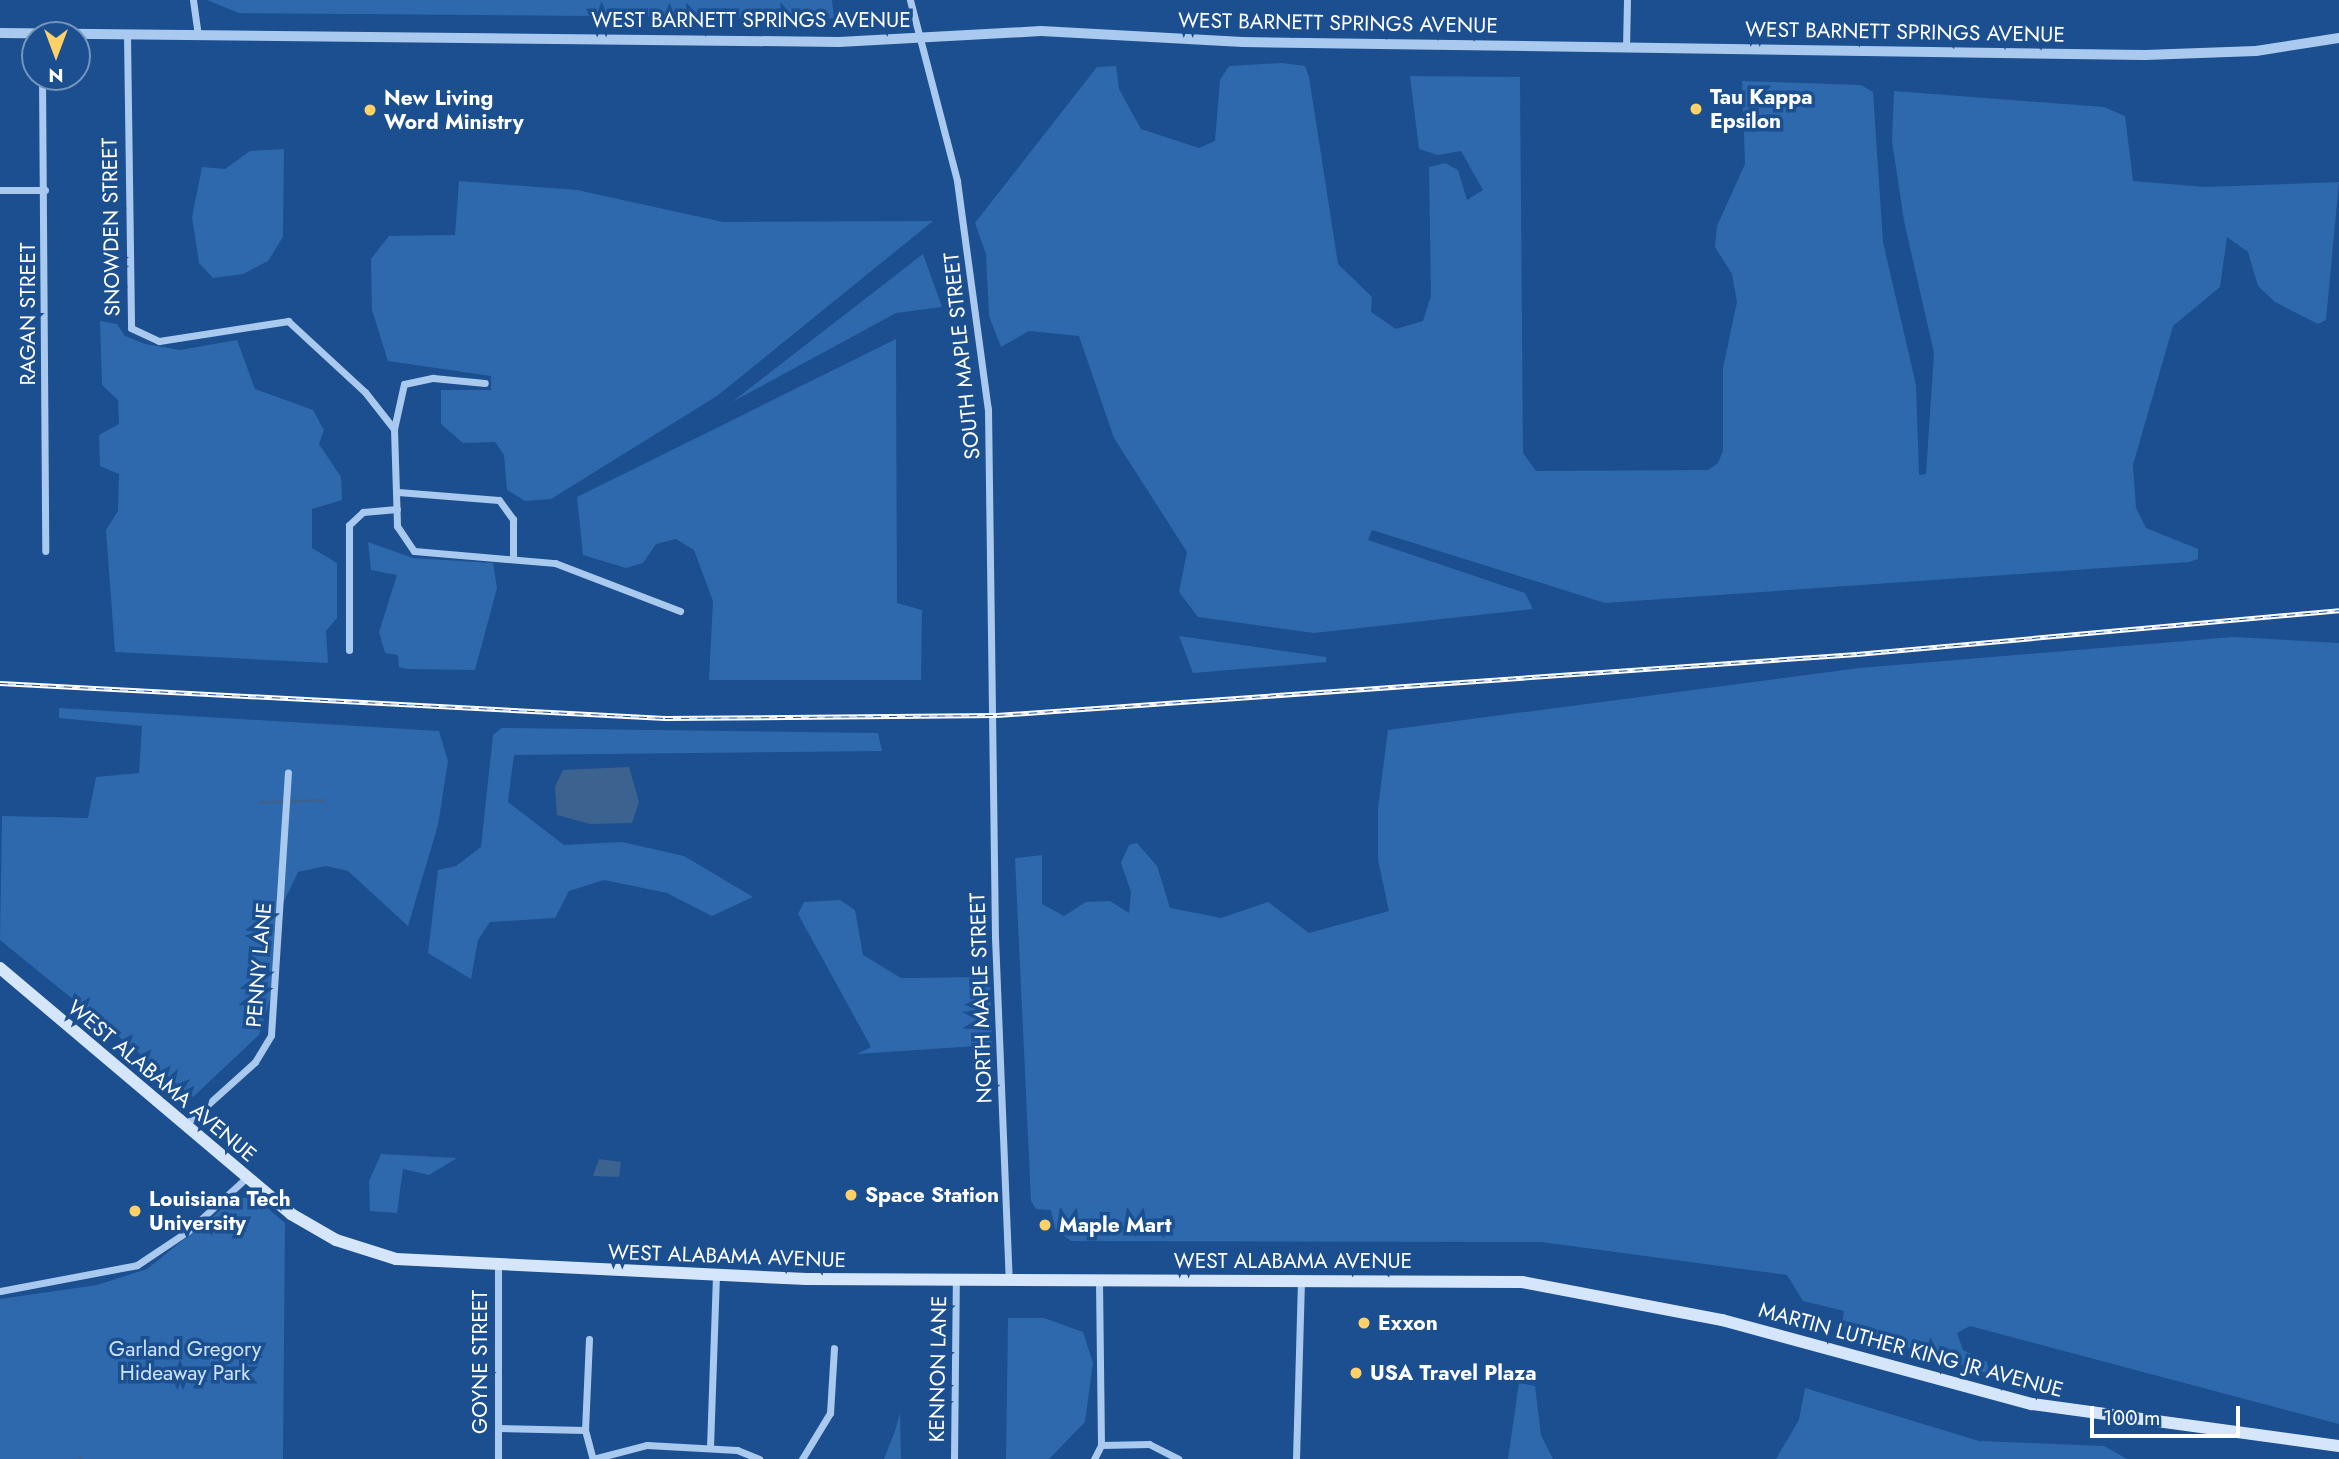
<!DOCTYPE html>
<html>
<head>
<meta charset="utf-8">
<style>
  body { margin:0 }
  #map { position:relative; width:2339px; height:1459px; overflow:hidden; background:#1b4f8f; font-family:Jost,sans-serif }
  div>[style] { position:absolute }
  [style*='--x'] { left:calc(var(--x)*1px); top:calc(var(--y)*1px); width:calc(var(--w)*1px); rotate:calc(var(--a)*1deg) }
  .green>* { inset:0; background:#2e69ad }
  .water>* { inset:0; background:#3c6290 }
  .stream>* { height:2.5px; margin:-1.25px; padding:0 1.25px; transform-origin:1.25px; border-radius:1.25px; background:#3c6290 }
  .minor>* { height:7px; margin:-3.5px; padding:0 3.5px; transform-origin:3.5px; border-radius:3.5px; background:#a9c9ee }
  .tertiary>* { height:10px; margin:-5px; padding:0 5px; transform-origin:5px; border-radius:5px; background:#a9c9ee }
  .secondary>* { height:12px; margin:-6px; padding:0 6px; transform-origin:6px; border-radius:6px; background:#d6e6fa }
  .rail>* { height:5px; margin-top:-2.5px; transform-origin:0; background:repeating-linear-gradient(90deg,#1b4f8f 0 8px,#fff 0 16px); box-sizing:border-box; border-block:2px solid #fff }
  .dots>* { width:19px; height:19px; translate:-50% -50%; box-sizing:border-box; border:4px solid #1b4f8f; border-radius:50% }
  span { translate:-50% -50%; white-space:nowrap; text-align:center; line-height:1.15; -webkit-text-stroke:7px #1b4f8f; paint-order:stroke }
  .street-label { font-size:21px; color:#fff }
  .poi-label { font-size:21px; color:#fff; font-weight:700 }
  .left { translate:0 -50%; text-align:left }
  .park-label { font-size:21px; color:#cfe3fa }
  .north { position:absolute; left:21px; top:21px; width:70px; height:70px; box-sizing:border-box; background:#1b4f8f; border:2px solid #7695bc; border-radius:50%; rotate:180deg; font-size:19px; font-weight:700; line-height:28px; text-align:center; color:#fff }
  .north::after { content:''; display:block; margin:auto; width:24px; height:32px; background:#ffd166; clip-path:polygon(50% 0,100% 100%,50% 72%,0 100%) }
  .scale { position:absolute; left:2090px; top:1406px; width:150px; height:32px; box-sizing:border-box; border:4px solid #fff; border-top:0; padding-left:9px; font-size:21px; line-height:24px; white-space:nowrap; color:#fff; -webkit-text-stroke:5px #1b4f8f; paint-order:stroke }
</style>
</head>
<body>
<div id="map">
  <div class="green">
    <i style="clip-path:polygon(207px 0,832px 0,834px 18px,239px 13px)"></i>
    <i style="clip-path:polygon(1282px 63px,1305px 66px,1309px 77px,1338px 264px,1372px 297px,1371px 312px,1396px 329px,1423px 321px,1431px 296px,1429px 167px,1445px 163px,1458px 170px,1467px 200px,1483px 190px,1461px 151px,1438px 155px,1419px 149px,1410px 76px,1520px 77px,1523px 453px,1536px 471px,1708px 470px,1718px 463px,1723px 451px,1723px 368px,1737px 302px,1732px 274px,1715px 247px,1717px 226px,1745px 164px,1742px 81px,1861px 85px,1873px 92px,1883px 242px,1916px 385px,1919px 475px,1926px 474px,1934px 353px,1904px 221px,1892px 141px,1894px 91px,2104px 107px,2125px 116px,2133px 181px,2205px 187px,2339px 182px,2326px 320px,2318px 324px,2275px 302px,2258px 286px,2248px 252px,2227px 237px,2220px 287px,2173px 326px,2133px 465px,2136px 508px,2146px 528px,2198px 549px,2198px 559px,2189px 562px,1605px 603px,1372px 530px,1368px 540px,1525px 593px,1533px 609px,1314px 633px,1198px 617px,1179px 592px,1187px 552px,1114px 438px,1079px 336px,1029px 331px,1001px 347px,989px 316px,986px 254px,975px 223px,1097px 67px,1116px 66px,1119px 89px,1141px 129px,1199px 148px,1215px 141px,1220px 80px,1229px 66px)"></i>
    <i style="clip-path:polygon(284px 149px,283px 237px,268px 261px,243px 274px,213px 278px,199px 263px,192px 217px,202px 167px,225px 169px,250px 151px)"></i>
    <i style="clip-path:polygon(459px 181px,577px 190px,723px 222px,933px 221px,717px 396px,551px 499px,525px 501px,507px 490px,504px 455px,495px 442px,463px 443px,441px 424px,441px 390px,491px 390px,491px 376px,388px 361px,372px 310px,371px 259px,389px 236px,455px 235px)"></i>
    <i style="clip-path:polygon(923px 254px,942px 307px,896px 313px,732px 402px)"></i>
    <i style="clip-path:polygon(100px 321px,117px 324px,125px 336px,145px 344px,180px 350px,237px 340px,255px 389px,313px 410px,324px 430px,319px 444px,341px 477px,342px 500px,312px 509px,312px 548px,337px 563px,337px 618px,326px 631px,328px 663px,115px 652px,106px 530px,118px 511px,119px 474px,100px 466px,99px 435px,119px 424px,118px 400px,102px 385px)"></i>
    <i style="clip-path:polygon(896px 339px,897px 603px,922px 610px,921px 680px,709px 680px,713px 601px,694px 550px,676px 539px,656px 544px,643px 563px,626px 568px,583px 555px,577px 497px)"></i>
    <i style="clip-path:polygon(368px 542px,413px 558px,493px 563px,497px 588px,475px 670px,407px 669px,399px 667px,398px 655px,385px 653px,379px 632px,397px 575px,371px 570px)"></i>
    <i style="clip-path:polygon(1179px 636px,1326px 657px,1326px 662px,1193px 673px)"></i>
    <i style="clip-path:polygon(2233px 637px,2339px 643px,2339px 1424px,1970px 1326px,1957px 1333px,1963px 1350px,1987px 1362px,1989px 1374px,1842px 1326px,1844px 1311px,1803px 1301px,1787px 1275px,1541px 1242px,1071px 1241px,1055px 1229px,1051px 1210px,1036px 1209px,1031px 1201px,1015px 858px,1042px 855px,1042px 904px,1064px 916px,1086px 902px,1110px 901px,1129px 913px,1131px 892px,1121px 863px,1129px 845px,1137px 843px,1157px 866px,1170px 908px,1221px 918px,1268px 902px,1309px 933px,1389px 911px,1378px 860px,1378px 809px,1388px 730px,1860px 668px)"></i>
    <i style="clip-path:polygon(59px 708px,439px 731px,448px 761px,438px 825px,408px 926px,348px 871px,326px 866px,298px 872px,277px 916px,273px 990px,259px 1035px,193px 1097px,0 940px,2px 816px,88px 818px,96px 777px,139px 773px,142px 726px,59px 718px)"></i>
    <i style="clip-path:polygon(502px 728px,878px 733px,882px 751px,514px 755px,508px 802px,564px 845px,622px 842px,684px 856px,753px 897px,712px 916px,667px 893px,604px 880px,569px 891px,555px 918px,490px 922px,478px 940px,471px 979px,428px 953px,438px 870px,456px 866px,481px 847px,493px 735px)"></i>
    <i style="clip-path:polygon(840px 900px,855px 910px,863px 955px,901px 978px,990px 977px,992px 1045px,857px 1054px,871px 1047px,798px 914px,804px 902px)"></i>
    <i style="clip-path:polygon(381px 1154px,457px 1158px,429px 1175px,403px 1169px,397px 1213px,370px 1211px,369px 1181px)"></i>
    <i style="clip-path:polygon(237px 1197px,257px 1199px,285px 1223px,283px 1459px,0 1459px,0 1299px,97px 1285px,147px 1269px)"></i>
    <i style="clip-path:polygon(1008px 1318px,1044px 1318px,1083px 1332px,1093px 1363px,1085px 1422px,1049px 1459px,1006px 1459px)"></i>
    <i style="clip-path:polygon(1519px 1383px,1535px 1386px,1541px 1435px,1553px 1459px,1508px 1459px)"></i>
    <i style="clip-path:polygon(1805px 1388px,1979px 1441px,2104px 1446px,2127px 1459px,1776px 1459px,1799px 1420px)"></i>
    <i style="clip-path:polygon(900px 1413px,901px 1459px,884px 1459px,895px 1431px)"></i>
  </div>
  <div class="water">
    <i style="clip-path:polygon(629px 767px,639px 802px,632px 823px,590px 824px,557px 815px,555px 787px,563px 770px)"></i>
    <i style="clip-path:polygon(599px 1159px,621px 1162px,619px 1177px,593px 1176px)"></i>
  </div>
  <div class="stream">
    <i style="--x:260;--y:802;--w:63;--a:-1.8"></i>
    <i style="--x:80;--y:1457;--w:2;--a:63"></i>
  </div>
  <div class="minor">
    <i style="--x:193;--y:0;--w:34;--a:82"></i>
    <i style="--x:910;--y:0;--w:187;--a:75.4"></i>
    <i style="--x:957;--y:181;--w:230;--a:82.3"></i>
    <i style="--x:988;--y:409;--w:528;--a:89.24"></i>
    <i style="--x:995;--y:937;--w:342;--a:87.7"></i>
    <i style="--x:127;--y:35;--w:293;--a:89.2"></i>
    <i style="--x:131;--y:328;--w:31;--a:25"></i>
    <i style="--x:159;--y:341;--w:131;--a:-8.8"></i>
    <i style="--x:288;--y:321;--w:105;--a:42.7"></i>
    <i style="--x:365;--y:392;--w:47;--a:51.9"></i>
    <i style="--x:394;--y:429;--w:97;--a:88.2"></i>
    <i style="--x:397;--y:526;--w:30;--a:56"></i>
    <i style="--x:414;--y:551;--w:142;--a:4.9"></i>
    <i style="--x:555;--y:563;--w:134;--a:21"></i>
    <i style="--x:1626;--y:48;--w:48;--a:-88.8"></i>
    <i style="--x:42;--y:77;--w:474;--a:89.6"></i>
    <i style="--x:0;--y:190;--w:45;--a:0"></i>
    <i style="--x:394;--y:429;--w:46;--a:-77.5"></i>
    <i style="--x:404;--y:384;--w:30;--a:-12"></i>
    <i style="--x:433;--y:378;--w:52;--a:5.5"></i>
    <i style="--x:398;--y:492;--w:101;--a:4.5"></i>
    <i style="--x:499;--y:500;--w:24;--a:54"></i>
    <i style="--x:513;--y:519;--w:37;--a:90"></i>
    <i style="--x:349;--y:650;--w:125;--a:-90"></i>
    <i style="--x:349;--y:525;--w:19;--a:-43"></i>
    <i style="--x:363;--y:512;--w:34;--a:-5"></i>
    <i style="--x:185;--y:1125;--w:94;--a:-42"></i>
    <i style="--x:255;--y:1062;--w:31;--a:-59"></i>
    <i style="--x:271;--y:1035;--w:263;--a:-86.3"></i>
    <i style="--x:498;--y:1266;--w:193;--a:90"></i>
    <i style="--x:0;--y:1291;--w:139;--a:-10.7"></i>
    <i style="--x:137;--y:1265;--w:61;--a:-33.7"></i>
    <i style="--x:188;--y:1231;--w:79;--a:-42.4"></i>
    <i style="--x:589;--y:1339;--w:91;--a:92.5"></i>
    <i style="--x:585;--y:1430;--w:30;--a:75"></i>
    <i style="--x:498;--y:1428;--w:87;--a:1.3"></i>
    <i style="--x:1101;--y:1445;--w:48;--a:-1.2"></i>
    <i style="--x:1149;--y:1444;--w:33;--a:27"></i>
    <i style="--x:710;--y:1447;--w:171;--a:-88"></i>
    <i style="--x:593;--y:1459;--w:56;--a:-14.5"></i>
    <i style="--x:647;--y:1445;--w:90;--a:3.2"></i>
    <i style="--x:737;--y:1450;--w:24;--a:22"></i>
    <i style="--x:802;--y:1459;--w:54;--a:-58.7"></i>
    <i style="--x:830;--y:1413;--w:65;--a:-86.5"></i>
    <i style="--x:954;--y:1459;--w:179;--a:-89.4"></i>
    <i style="--x:1094;--y:1459;--w:16;--a:-63"></i>
    <i style="--x:1101;--y:1445;--w:165;--a:-90.7"></i>
    <i style="--x:1296;--y:1459;--w:179;--a:-88.4"></i>
  </div>
  <div class="tertiary">
    <i style="--x:0;--y:33;--w:839;--a:0.61"></i>
    <i style="--x:839;--y:42;--w:202;--a:-3.1"></i>
    <i style="--x:1041;--y:31;--w:202;--a:3.1"></i>
    <i style="--x:1243;--y:42;--w:902;--a:0.83"></i>
    <i style="--x:2145;--y:55;--w:111;--a:-2.1"></i>
    <i style="--x:2256;--y:51;--w:84;--a:-8.9"></i>
  </div>
  <div class="secondary">
    <i style="--x:0;--y:968;--w:381;--a:40.2"></i>
    <i style="--x:291;--y:1214;--w:52;--a:30"></i>
    <i style="--x:336;--y:1240;--w:63;--a:17.6"></i>
    <i style="--x:396;--y:1259;--w:411;--a:2.8"></i>
    <i style="--x:807;--y:1279;--w:715;--a:0.24"></i>
    <i style="--x:1522;--y:1282;--w:204;--a:10.8"></i>
    <i style="--x:1722;--y:1320;--w:321;--a:15.2"></i>
    <i style="--x:2032;--y:1404;--w:310;--a:7.8"></i>
  </div>
  <div class="rail">
    <i style="--x:0;--y:683;--w:666;--a:3.01"></i>
    <i style="--x:665;--y:718;--w:332;--a:-0.5"></i>
    <i style="--x:997;--y:715;--w:862;--a:-4.06"></i>
    <i style="--x:1857;--y:654;--w:484;--a:-5.2"></i>
  </div>
  <div class="dots">
    <i style="left:1696px;top:109px;background:#ffd166"></i>
    <i style="left:370px;top:110px;background:#ffd166"></i>
    <i style="left:851px;top:1195px;background:#ffd166"></i>
    <i style="left:135px;top:1211px;background:#ffd166"></i>
    <i style="left:1045px;top:1225px;background:#ffd166"></i>
    <i style="left:1364px;top:1323px;background:#ffd166"></i>
    <i style="left:1356px;top:1373px;background:#ffd166"></i>
  </div>
  <div class="street-label">
    <span style="left:751px;top:20px">WEST BARNETT SPRINGS AVENUE</span>
    <span style="left:1338px;top:23px;rotate:1deg">WEST BARNETT SPRINGS AVENUE</span>
    <span style="left:1905px;top:32px;rotate:1deg">WEST BARNETT SPRINGS AVENUE</span>
    <span style="left:111px;top:227px;rotate:-91deg">SNOWDEN STREET</span>
    <span style="left:28px;top:314px;rotate:-90deg">RAGAN STREET</span>
    <span style="left:962px;top:356px;rotate:-96deg">SOUTH MAPLE STREET</span>
    <span style="left:259px;top:965px;rotate:-85deg">PENNY LANE</span>
    <span style="left:981px;top:998px;rotate:-92deg">NORTH MAPLE STREET</span>
    <span style="left:162px;top:1081px;rotate:40deg">WEST ALABAMA AVENUE</span>
    <span style="left:727px;top:1256px;rotate:2deg">WEST ALABAMA AVENUE</span>
    <span style="left:1293px;top:1261px">WEST ALABAMA AVENUE</span>
    <span style="left:1911px;top:1350px;rotate:15deg">MARTIN LUTHER KING JR AVENUE</span>
    <span style="left:480px;top:1362px;rotate:-90deg">GOYNE STREET</span>
    <span style="left:938px;top:1369px;rotate:-89deg">KENNON LANE</span>
  </div>
  <div class="poi-label">
    <span class="left" style="left:1710px;top:109px">Tau Kappa<br>Epsilon</span>
    <span class="left" style="left:384px;top:110px">New Living<br>Word Ministry</span>
    <span class="left" style="left:865px;top:1195px">Space Station</span>
    <span class="left" style="left:149px;top:1211px">Louisiana Tech<br>University</span>
    <span class="left" style="left:1059px;top:1225px">Maple Mart</span>
    <span class="left" style="left:1378px;top:1323px">Exxon</span>
    <span class="left" style="left:1370px;top:1373px">USA Travel Plaza</span>
  </div>
  <div class="park-label">
    <span style="left:185px;top:1361px">Garland Gregory<br>Hideaway Park</span>
  </div>
  <div class="north">N</div>
  <div class="scale">100 m</div>
</div>
</body>
</html>
